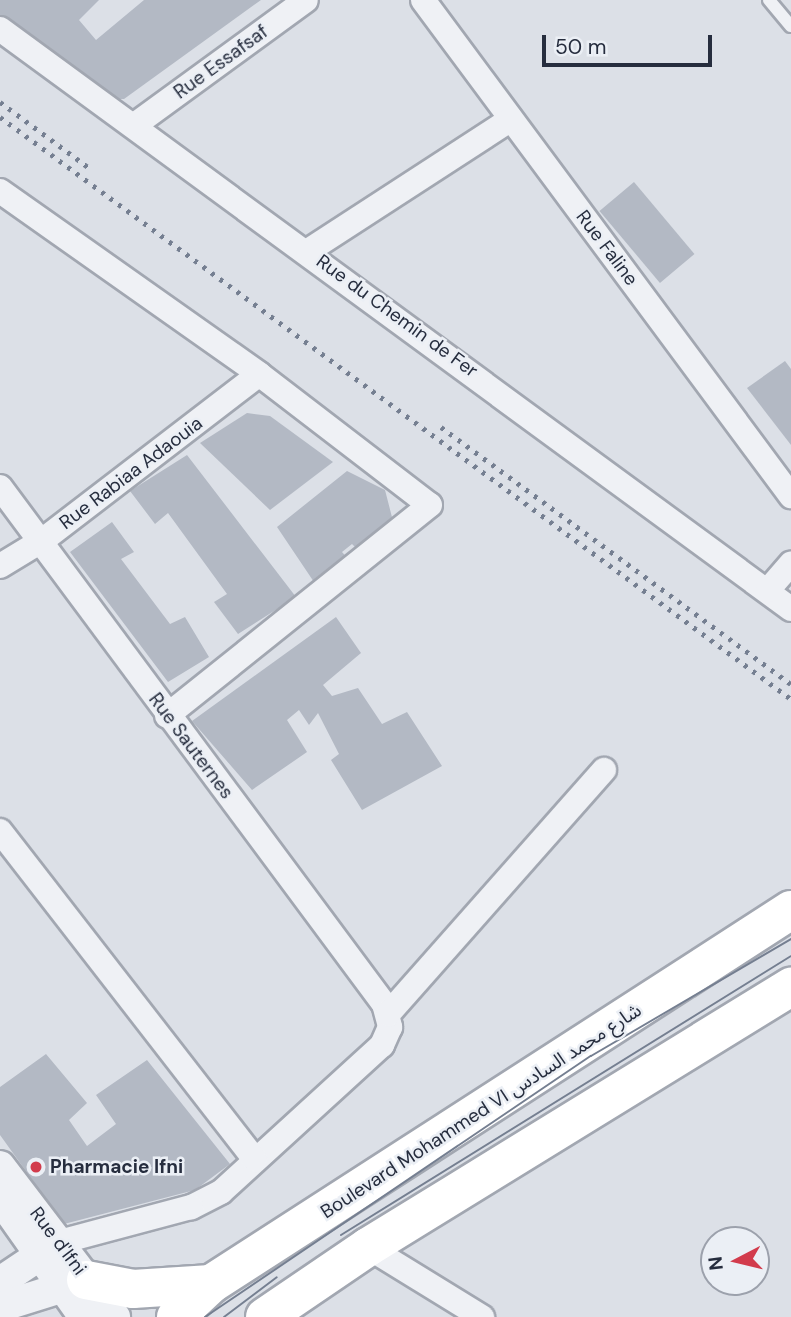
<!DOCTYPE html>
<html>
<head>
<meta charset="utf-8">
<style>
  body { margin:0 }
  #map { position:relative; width:791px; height:1317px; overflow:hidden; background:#dce0e7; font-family:"DM Sans","Noto Sans Arabic",sans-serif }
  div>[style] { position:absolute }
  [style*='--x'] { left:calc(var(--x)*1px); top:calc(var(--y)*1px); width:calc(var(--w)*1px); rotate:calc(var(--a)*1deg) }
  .building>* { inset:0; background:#b3b9c4; transform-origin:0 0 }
  .roads { filter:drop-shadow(2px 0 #a2a7b1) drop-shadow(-2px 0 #a2a7b1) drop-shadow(0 2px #a2a7b1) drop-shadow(0 -2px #a2a7b1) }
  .service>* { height:12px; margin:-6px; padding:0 6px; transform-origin:6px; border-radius:6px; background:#eff1f5 }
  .minor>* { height:24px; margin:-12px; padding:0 12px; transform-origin:12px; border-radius:12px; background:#eff1f5 }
  .tertiary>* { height:30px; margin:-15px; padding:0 15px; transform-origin:15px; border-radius:15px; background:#eff1f5 }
  .primary>* { height:38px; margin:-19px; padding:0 19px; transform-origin:19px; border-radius:19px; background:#fff }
  .tram>* { height:2px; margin:-1px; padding:0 1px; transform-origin:1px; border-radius:1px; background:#757f91 }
  .rail>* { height:5px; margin-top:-2.5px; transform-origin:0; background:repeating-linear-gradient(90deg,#757f91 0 3.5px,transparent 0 10.5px) }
  .dots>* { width:19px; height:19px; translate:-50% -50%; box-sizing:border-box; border:4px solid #ebeff5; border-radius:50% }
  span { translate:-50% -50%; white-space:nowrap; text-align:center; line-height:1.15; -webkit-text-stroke:5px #ebeff5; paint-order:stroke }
  .street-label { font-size:19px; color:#262d3e }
  .poi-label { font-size:19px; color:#262d3e; font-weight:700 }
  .left { translate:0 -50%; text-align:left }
  .north { position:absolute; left:700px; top:1226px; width:70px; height:70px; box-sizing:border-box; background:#ebeff5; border:2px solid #9ca1ac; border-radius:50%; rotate:263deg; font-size:19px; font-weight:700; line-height:28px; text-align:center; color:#262d3e }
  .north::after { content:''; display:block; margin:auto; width:24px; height:32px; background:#d23b4c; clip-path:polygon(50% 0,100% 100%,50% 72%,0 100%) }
  .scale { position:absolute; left:542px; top:35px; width:170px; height:32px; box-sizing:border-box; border:4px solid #262d3e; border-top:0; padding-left:9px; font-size:21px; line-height:24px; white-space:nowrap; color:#262d3e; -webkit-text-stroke:5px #ebeff5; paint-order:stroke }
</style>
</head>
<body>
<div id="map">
  <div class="building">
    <i style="clip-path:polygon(0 0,99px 0,79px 20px,96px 40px,144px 0,261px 0,124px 99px,110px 99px,0 20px)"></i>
    <i style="left:634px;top:182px;width:94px;height:45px;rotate:50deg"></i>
    <i style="clip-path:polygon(785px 361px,791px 369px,791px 445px,747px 388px)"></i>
    <i style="clip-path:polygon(247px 413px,270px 416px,333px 462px,270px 510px,200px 443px)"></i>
    <i style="clip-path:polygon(187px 455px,296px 597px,238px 634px,214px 602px,227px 594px,168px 513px,155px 524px,130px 491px)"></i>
    <i style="clip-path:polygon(347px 471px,385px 490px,394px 525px,360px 552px,352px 544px,342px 552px,351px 562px,316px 585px,277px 527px)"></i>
    <i style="clip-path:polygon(112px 522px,134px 552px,121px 559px,170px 624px,185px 617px,209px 657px,168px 682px,70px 552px)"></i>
    <i style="clip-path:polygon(336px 617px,361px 653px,323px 685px,332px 696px,358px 688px,382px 724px,407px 712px,442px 766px,362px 810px,331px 760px,339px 754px,318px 713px,309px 725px,299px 710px,287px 720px,307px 752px,252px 790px,192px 721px)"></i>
    <i style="clip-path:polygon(46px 1054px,87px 1103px,69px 1120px,87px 1146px,116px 1124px,96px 1095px,147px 1060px,230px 1164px,195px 1190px,64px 1224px,0 1135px,0 1087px)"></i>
  </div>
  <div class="roads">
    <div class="service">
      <i style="--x:769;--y:0;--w:34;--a:50"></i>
    </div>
    <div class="minor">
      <i style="--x:423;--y:0;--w:618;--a:53.43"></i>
      <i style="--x:0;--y:29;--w:981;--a:36.25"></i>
      <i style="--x:136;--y:124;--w:210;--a:-36.1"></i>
      <i style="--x:0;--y:191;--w:317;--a:35.2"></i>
      <i style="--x:259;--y:374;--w:215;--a:37.5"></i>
      <i style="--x:430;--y:505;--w:337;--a:141.3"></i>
      <i style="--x:308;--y:251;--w:242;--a:-33"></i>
      <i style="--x:0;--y:487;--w:644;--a:53.4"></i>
      <i style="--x:384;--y:1004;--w:24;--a:75"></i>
      <i style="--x:390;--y:1027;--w:20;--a:114"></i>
      <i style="--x:382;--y:1045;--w:218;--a:137.6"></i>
      <i style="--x:221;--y:1192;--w:34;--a:153"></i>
      <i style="--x:191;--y:1207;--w:137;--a:165.1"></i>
      <i style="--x:0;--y:566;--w:50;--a:-31.2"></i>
      <i style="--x:43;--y:540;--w:272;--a:-37.5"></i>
      <i style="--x:768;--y:590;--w:35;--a:-49"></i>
      <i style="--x:0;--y:831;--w:416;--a:52.2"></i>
      <i style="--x:388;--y:1014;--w:326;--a:-48.5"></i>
      <i style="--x:368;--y:1247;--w:134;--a:31.6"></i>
    </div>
    <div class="tertiary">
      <i style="--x:0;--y:1166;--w:190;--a:52.7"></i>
      <i style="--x:0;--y:1198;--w:146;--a:54.8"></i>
      <i style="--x:0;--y:1282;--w:66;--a:-33.9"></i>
      <i style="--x:0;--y:1307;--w:84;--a:-17.4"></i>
    </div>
    <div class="primary">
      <i style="--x:86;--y:1280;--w:48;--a:10.8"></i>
      <i style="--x:133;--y:1289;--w:78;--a:-3.7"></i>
      <i style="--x:176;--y:1317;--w:48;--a:-43.3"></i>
      <i style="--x:211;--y:1284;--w:690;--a:-32.82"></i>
      <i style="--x:265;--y:1317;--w:125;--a:-34.2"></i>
      <i style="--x:368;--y:1247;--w:497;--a:-31.6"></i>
    </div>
  </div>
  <div class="tram">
    <i style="--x:341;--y:1235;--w:529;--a:-31.8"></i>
    <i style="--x:205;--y:1317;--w:466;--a:-34.1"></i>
    <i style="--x:591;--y:1056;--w:232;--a:-30.3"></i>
    <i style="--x:224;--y:1317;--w:66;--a:-37"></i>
  </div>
  <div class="rail">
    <i style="--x:0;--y:102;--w:114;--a:36.5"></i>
    <i style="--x:0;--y:117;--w:982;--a:36.34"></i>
    <i style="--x:441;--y:427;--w:434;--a:36.3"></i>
  </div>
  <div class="dots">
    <i style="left:36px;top:1167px;background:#d23b4c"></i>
  </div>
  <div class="street-label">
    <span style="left:221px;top:62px;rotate:-36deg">Rue Essafsaf</span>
    <span style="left:607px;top:248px;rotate:53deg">Rue Faline</span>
    <span style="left:397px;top:316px;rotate:36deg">Rue du Chemin de Fer</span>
    <span style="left:131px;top:473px;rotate:-37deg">Rue Rabiaa Adaouia</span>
    <span style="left:191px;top:746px;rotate:53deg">Rue Sauternes</span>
    <span style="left:481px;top:1111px;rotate:-33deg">Boulevard Mohammed VI شارع محمد السادس</span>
    <span style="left:58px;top:1241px;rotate:53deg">Rue d'Ifni</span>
  </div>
  <div class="poi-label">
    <span class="left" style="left:50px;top:1167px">Pharmacie Ifni</span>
  </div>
  <div class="north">N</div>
  <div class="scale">50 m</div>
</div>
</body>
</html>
